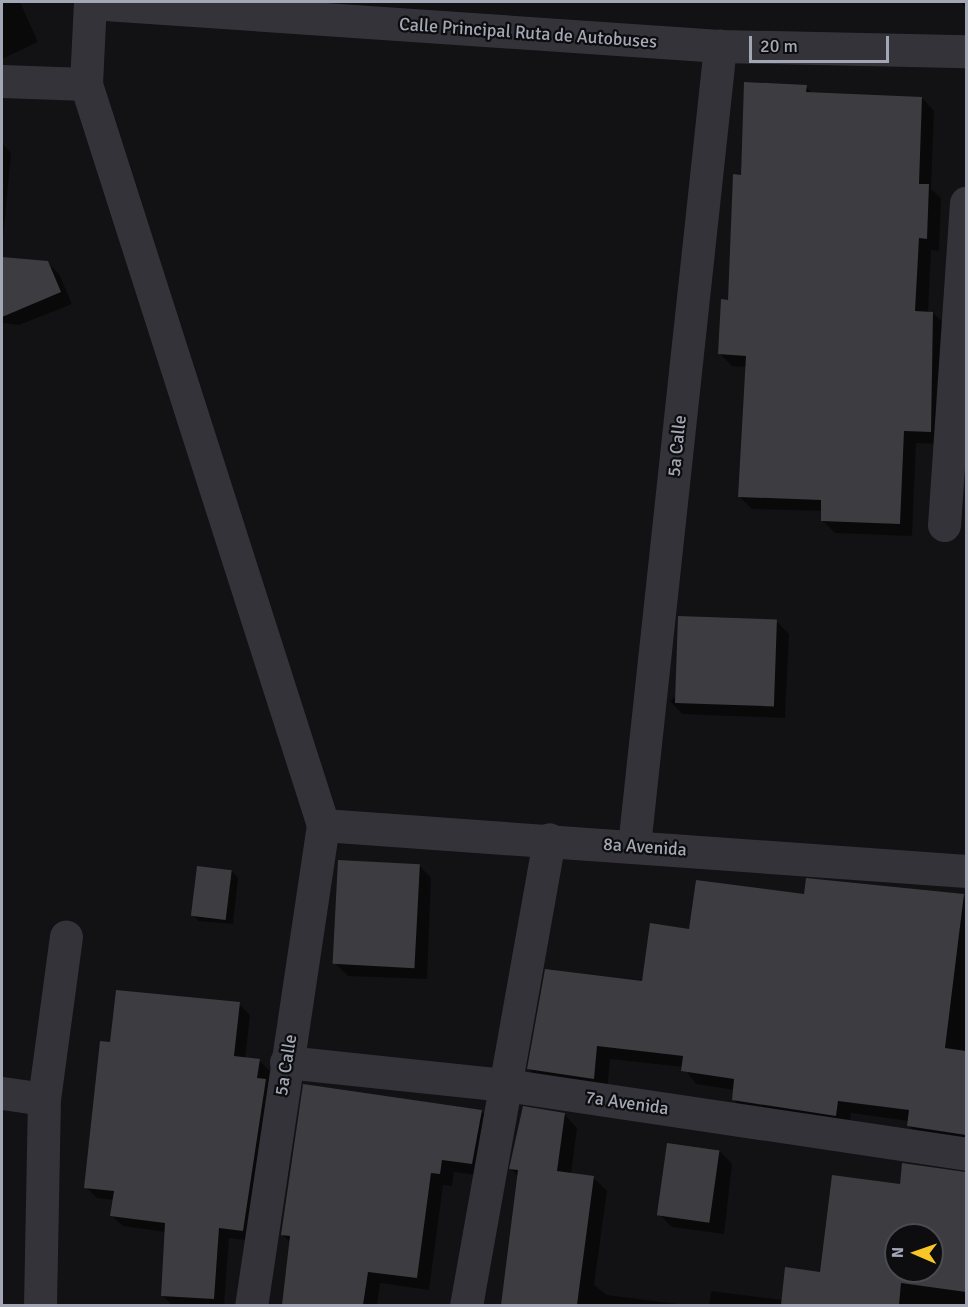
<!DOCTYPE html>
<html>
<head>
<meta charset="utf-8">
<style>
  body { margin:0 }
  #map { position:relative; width:968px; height:1307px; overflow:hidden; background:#121214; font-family:Signika,sans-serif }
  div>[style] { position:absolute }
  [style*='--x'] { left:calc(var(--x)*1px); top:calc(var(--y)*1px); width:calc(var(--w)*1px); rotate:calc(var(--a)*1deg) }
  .shadow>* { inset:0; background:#0007 }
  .building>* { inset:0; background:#3c3c41; transform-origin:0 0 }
  .street>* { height:33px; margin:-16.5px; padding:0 16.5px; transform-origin:16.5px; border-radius:16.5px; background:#333339 }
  span { translate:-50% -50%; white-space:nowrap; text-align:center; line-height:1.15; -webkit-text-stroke:4.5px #0d0d0f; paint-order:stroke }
  .street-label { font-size:18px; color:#a3a7b5 }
  .frame { position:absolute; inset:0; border:3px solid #a3a7b5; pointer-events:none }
  .north { position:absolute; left:884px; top:1223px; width:60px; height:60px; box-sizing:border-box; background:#0d0d0f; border:2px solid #494b51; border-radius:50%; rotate:272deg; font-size:16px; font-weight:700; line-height:24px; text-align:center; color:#a3a7b5 }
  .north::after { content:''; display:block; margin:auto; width:21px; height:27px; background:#f8c626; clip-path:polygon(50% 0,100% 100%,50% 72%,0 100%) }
  .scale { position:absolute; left:749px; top:36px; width:140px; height:27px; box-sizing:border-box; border:3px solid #a3a7b5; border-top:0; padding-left:8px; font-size:18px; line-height:21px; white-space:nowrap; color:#a3a7b5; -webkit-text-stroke:4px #0d0d0f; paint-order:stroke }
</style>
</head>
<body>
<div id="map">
  <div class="shadow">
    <i style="clip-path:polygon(2px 2px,20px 2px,38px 42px,2px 59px)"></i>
    <i style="clip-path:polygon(960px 2px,966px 2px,966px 8px)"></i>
    <i style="clip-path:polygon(806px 87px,813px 94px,922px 98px,934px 111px,931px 189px,941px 198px,939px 251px,931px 250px,928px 313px,934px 314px,947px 326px,943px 444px,916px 443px,912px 536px,835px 533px,822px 520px,822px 511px,752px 509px,739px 496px,746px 367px,732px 366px,720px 354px,730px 301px,743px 176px)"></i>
    <i style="clip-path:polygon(2px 143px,11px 153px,2px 249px)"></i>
    <i style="clip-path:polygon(2px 258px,48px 263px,59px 274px,72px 304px,19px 325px,2px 323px)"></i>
    <i style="clip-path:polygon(776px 621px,789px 634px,785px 718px,682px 714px,670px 701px)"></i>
    <i style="clip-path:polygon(419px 865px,431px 878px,427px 979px,348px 976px,335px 963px)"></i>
    <i style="clip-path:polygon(232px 871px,238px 878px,233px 924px,199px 921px,193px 915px)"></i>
    <i style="clip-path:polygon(806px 895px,963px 896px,966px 899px,966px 1146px,922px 1139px,909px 1126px,909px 1121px,851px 1113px,849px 1128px,746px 1113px,733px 1099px,734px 1090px,696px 1084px,683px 1067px,610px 1059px,607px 1092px,542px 1082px,529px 1069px,644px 983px,691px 930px)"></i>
    <i style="clip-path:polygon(239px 1004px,250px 1015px,245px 1059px,259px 1060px,270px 1071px,254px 1241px,229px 1238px,224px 1306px,173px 1306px,162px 1295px,166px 1232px,123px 1226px,112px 1216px,114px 1200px,97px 1198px,86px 1187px,112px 1044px)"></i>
    <i style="clip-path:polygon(481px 1111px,494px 1123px,484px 1176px,454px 1172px,452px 1186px,443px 1185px,429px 1290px,380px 1283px,377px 1306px,283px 1306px,291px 1243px,282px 1234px)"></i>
    <i style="clip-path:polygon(564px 1114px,577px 1128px,571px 1174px,593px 1177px,607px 1191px,594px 1285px,607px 1295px,693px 1306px,503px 1306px,519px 1177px,511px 1169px)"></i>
    <i style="clip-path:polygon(720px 1151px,732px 1164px,724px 1234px,672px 1227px,660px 1215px)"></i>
    <i style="clip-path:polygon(evenodd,904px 1165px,966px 1172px,966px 1306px,709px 1306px,711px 1291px,783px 1300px,821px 1273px,901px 1185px,904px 1165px,896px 1235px,932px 1235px,932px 1271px,896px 1271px,896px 1235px)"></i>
  </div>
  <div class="building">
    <i style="clip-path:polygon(744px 82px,807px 85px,806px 92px,922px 97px,919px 184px,929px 184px,927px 239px,919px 238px,915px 311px,933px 312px,931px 432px,904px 431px,900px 524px,821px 521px,821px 500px,738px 497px,746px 356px,718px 354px,721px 299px,728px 300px,733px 174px,741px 175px)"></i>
    <i style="clip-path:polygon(2px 257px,48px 261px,61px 292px,2px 317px)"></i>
    <i style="left:678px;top:616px;width:99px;height:87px;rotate:2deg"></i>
    <i style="left:338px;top:860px;width:82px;height:104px;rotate:3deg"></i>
    <i style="left:197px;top:866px;width:35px;height:50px;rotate:7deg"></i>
    <i style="clip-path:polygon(806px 878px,964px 894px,945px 1048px,966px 1051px,966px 1135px,907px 1126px,909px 1110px,838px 1101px,836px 1116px,732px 1100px,734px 1079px,681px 1071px,683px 1056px,597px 1046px,594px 1079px,527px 1069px,545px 969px,642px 981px,650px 923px,689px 929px,696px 880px,804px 894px)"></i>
    <i style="clip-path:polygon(116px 990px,240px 1002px,234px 1056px,260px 1059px,257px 1078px,266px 1079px,243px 1231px,219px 1228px,214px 1299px,161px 1296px,165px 1223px,110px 1216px,114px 1191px,84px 1188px,100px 1041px,110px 1042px)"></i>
    <i style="clip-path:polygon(303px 1084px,482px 1110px,472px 1164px,442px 1160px,440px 1174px,431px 1173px,417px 1278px,368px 1272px,363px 1305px,282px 1305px,290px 1236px,281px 1235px)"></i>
    <i style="clip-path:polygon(523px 1106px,565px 1113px,557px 1171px,594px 1176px,577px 1305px,501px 1305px,518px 1170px,509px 1169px)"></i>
    <i style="left:667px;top:1143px;width:53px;height:73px;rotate:8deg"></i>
    <i style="clip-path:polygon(evenodd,902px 1163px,966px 1172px,966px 1292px,901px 1283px,899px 1305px,781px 1305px,785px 1267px,820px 1272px,832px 1175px,900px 1184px,902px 1163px,896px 1235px,932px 1235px,932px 1271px,896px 1271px,896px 1235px)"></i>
  </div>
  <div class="street">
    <i style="--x:90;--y:2;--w:82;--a:92.8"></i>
    <i style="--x:86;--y:84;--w:778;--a:72.26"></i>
    <i style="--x:323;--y:825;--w:486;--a:98.5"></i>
    <i style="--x:90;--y:3;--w:631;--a:3.9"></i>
    <i style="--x:720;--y:46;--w:246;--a:1.2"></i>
    <i style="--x:2;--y:81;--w:84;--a:2"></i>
    <i style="--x:944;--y:525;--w:323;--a:-86.1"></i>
    <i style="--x:323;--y:825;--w:645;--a:4.09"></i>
    <i style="--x:634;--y:846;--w:805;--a:-83.86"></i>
    <i style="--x:286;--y:1062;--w:221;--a:6"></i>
    <i style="--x:506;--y:1085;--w:465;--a:8.5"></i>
    <i style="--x:2;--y:1093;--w:42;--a:8.1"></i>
    <i style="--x:40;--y:1306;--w:207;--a:-88.9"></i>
    <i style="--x:44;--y:1099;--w:164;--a:-82.3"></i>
    <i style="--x:466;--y:1306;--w:474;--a:-79.9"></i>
  </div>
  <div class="street-label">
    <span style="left:528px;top:33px;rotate:4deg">Calle Principal Ruta de Autobuses</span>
    <span style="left:677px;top:446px;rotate:-84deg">5a Calle</span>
    <span style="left:645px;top:847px;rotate:4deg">8a Avenida</span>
    <span style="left:286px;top:1065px;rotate:-81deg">5a Calle</span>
    <span style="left:627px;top:1103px;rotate:8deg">7a Avenida</span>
  </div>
  <div class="frame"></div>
  <div class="north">N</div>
  <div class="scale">20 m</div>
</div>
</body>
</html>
